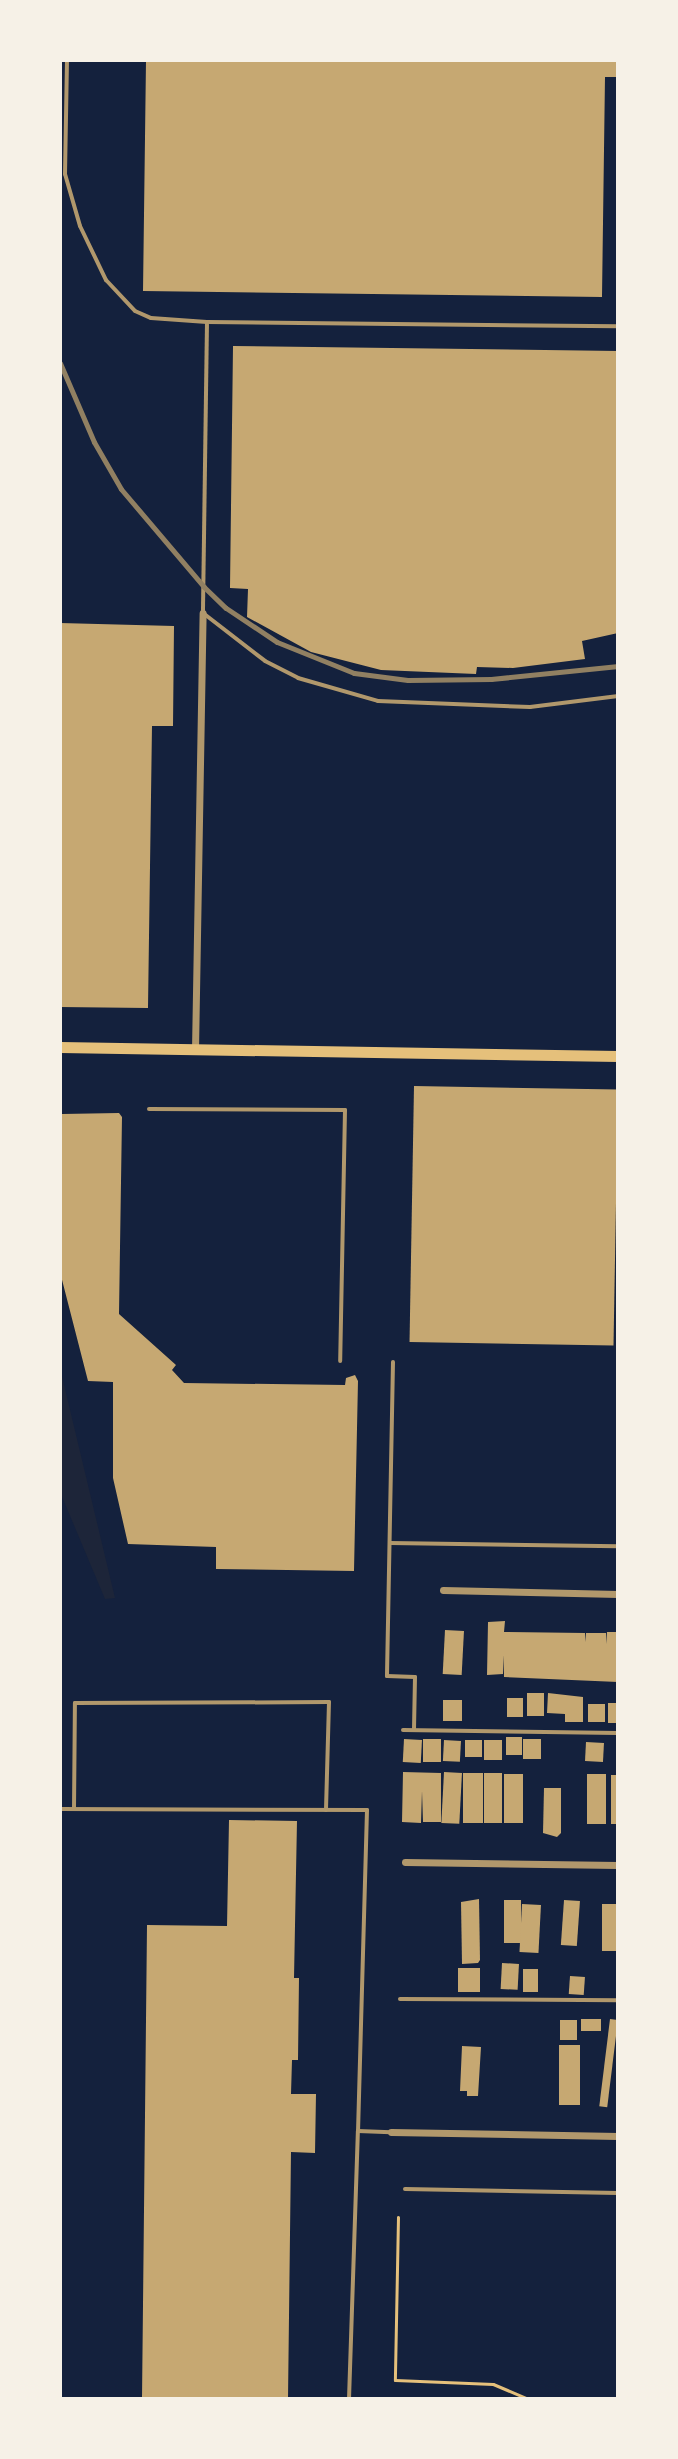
<!DOCTYPE html>
<html>
<head>
<meta charset="utf-8">
<style>
  body { margin:0 }
  #map { position:relative; width:678px; height:2459px; overflow:hidden; background:#14213d; font-family:Helvetica,sans-serif }
  div>[style] { position:absolute }
  [style*='--x'] { left:calc(var(--x)*1px); top:calc(var(--y)*1px); width:calc(var(--w)*1px); rotate:calc(var(--a)*1deg) }
  .green>* { inset:0; background:#1d2539 }
  .building>* { inset:0; background:#c6a872; transform-origin:0 0 }
  .path>* { height:3px; margin:-1.5px; padding:0 1.5px; transform-origin:1.5px; border-radius:1.5px; background:#e5c07b }
  .service>* { height:4px; margin:-2px; padding:0 2px; transform-origin:2px; border-radius:2px; background:#b1986c }
  .minor>* { height:7px; margin:-3.5px; padding:0 3.5px; transform-origin:3.5px; border-radius:3.5px; background:#b1986c }
  .secondary>* { height:11px; margin:-5.5px; padding:0 5.5px; transform-origin:5.5px; border-radius:5.5px; background:#e5c07b }
  .rail>* { height:5px; margin:-2.5px; padding:0 2.5px; transform-origin:2.5px; border-radius:2.5px; background:#918062 }
  span { translate:-50% -50%; white-space:nowrap; text-align:center; line-height:1.15; -webkit-text-stroke:6px #f6f1e7; paint-order:stroke }
  .frame { position:absolute; inset:0; border:62px solid #f6f1e7; pointer-events:none }
</style>
</head>
<body>
<div id="map">
  <div class="green">
    <i style="clip-path:polygon(60px 1368px,115px 1598px,105px 1599px,60px 1492px)"></i>
  </div>
  <div class="building">
    <i style="clip-path:polygon(146px 60px,618px 60px,618px 77px,605px 77px,602px 297px,143px 291px)"></i>
    <i style="clip-path:polygon(233px 346px,618px 351px,618px 633px,582px 641px,585px 659px,513px 668px,477px 667px,476px 674px,381px 670px,311px 652px,247px 617px,248px 589px,230px 588px)"></i>
    <i style="clip-path:polygon(60px 623px,174px 626px,173px 726px,152px 726px,148px 1008px,60px 1007px)"></i>
    <i style="left:414px;top:1086px;width:204px;height:256px;rotate:1deg"></i>
    <i style="clip-path:polygon(119px 1113px,122px 1117px,119px 1314px,176px 1365px,172px 1370px,184px 1383px,345px 1385px,346px 1378px,355px 1375px,358px 1381px,354px 1571px,216px 1569px,216px 1547px,128px 1544px,113px 1478px,113px 1382px,88px 1381px,60px 1272px,62px 1114px)"></i>
    <i style="clip-path:polygon(505px 1621px,504px 1632px,585px 1633px,585px 1642px,586px 1633px,606px 1633px,606px 1644px,607px 1632px,618px 1632px,618px 1682px,504px 1677px,504px 1655px,503px 1674px,487px 1675px,488px 1622px)"></i>
    <i style="left:445px;top:1630px;width:19px;height:44px;rotate:3deg"></i>
    <i style="left:527px;top:1693px;width:17px;height:23px"></i>
    <i style="clip-path:polygon(548px 1693px,583px 1697px,583px 1722px,565px 1722px,565px 1714px,547px 1713px)"></i>
    <i style="left:507px;top:1698px;width:16px;height:19px"></i>
    <i style="left:443px;top:1700px;width:19px;height:21px"></i>
    <i style="left:608px;top:1703px;width:10px;height:20px"></i>
    <i style="left:588px;top:1704px;width:17px;height:18px"></i>
    <i style="left:506px;top:1737px;width:16px;height:18px"></i>
    <i style="left:404px;top:1739px;width:18px;height:23px;rotate:3deg"></i>
    <i style="left:423px;top:1739px;width:18px;height:23px"></i>
    <i style="left:523px;top:1739px;width:18px;height:20px"></i>
    <i style="left:444px;top:1740px;width:17px;height:21px;rotate:3deg"></i>
    <i style="left:465px;top:1740px;width:17px;height:17px"></i>
    <i style="left:484px;top:1740px;width:18px;height:20px"></i>
    <i style="left:586px;top:1742px;width:18px;height:19px;rotate:3deg"></i>
    <i style="clip-path:polygon(403px 1772px,441px 1773px,441px 1822px,423px 1822px,422px 1791px,421px 1823px,402px 1822px)"></i>
    <i style="left:444px;top:1772px;width:18px;height:51px;rotate:3deg"></i>
    <i style="left:463px;top:1773px;width:20px;height:50px"></i>
    <i style="left:484px;top:1773px;width:18px;height:50px"></i>
    <i style="left:504px;top:1774px;width:19px;height:49px"></i>
    <i style="left:587px;top:1774px;width:19px;height:50px"></i>
    <i style="left:611px;top:1775px;width:7px;height:49px"></i>
    <i style="clip-path:polygon(544px 1788px,561px 1788px,561px 1833px,557px 1837px,543px 1833px)"></i>
    <i style="clip-path:polygon(229px 1820px,297px 1821px,294px 1978px,299px 1978px,298px 2060px,292px 2060px,291px 2094px,316px 2094px,315px 2153px,291px 2152px,288px 2399px,142px 2399px,147px 1925px,227px 1926px)"></i>
    <i style="clip-path:polygon(479px 1899px,480px 1960px,478px 1963px,462px 1964px,461px 1902px)"></i>
    <i style="left:504px;top:1900px;width:17px;height:43px"></i>
    <i style="left:564px;top:1900px;width:16px;height:45px;rotate:4deg"></i>
    <i style="left:522px;top:1904px;width:19px;height:48px;rotate:3deg"></i>
    <i style="left:602px;top:1904px;width:16px;height:47px"></i>
    <i style="left:502px;top:1963px;width:17px;height:26px;rotate:3deg"></i>
    <i style="left:458px;top:1968px;width:22px;height:24px"></i>
    <i style="left:523px;top:1969px;width:15px;height:23px"></i>
    <i style="left:570px;top:1976px;width:15px;height:18px;rotate:4deg"></i>
    <i style="left:581px;top:2019px;width:20px;height:12px"></i>
    <i style="left:610px;top:2019px;width:8px;height:88px;rotate:7deg"></i>
    <i style="left:560px;top:2020px;width:17px;height:20px"></i>
    <i style="left:559px;top:2045px;width:21px;height:60px"></i>
    <i style="clip-path:polygon(462px 2046px,481px 2047px,478px 2096px,467px 2096px,467px 2091px,460px 2091px)"></i>
  </div>
  <div class="path">
    <i style="--x:398;--y:2217;--w:163;--a:91.1"></i>
    <i style="--x:395;--y:2380;--w:98;--a:2.3"></i>
    <i style="--x:493;--y:2384;--w:38;--a:23"></i>
  </div>
  <div class="service">
    <i style="--x:67;--y:60;--w:114;--a:91"></i>
    <i style="--x:65;--y:174;--w:54;--a:73.9"></i>
    <i style="--x:80;--y:226;--w:60;--a:64.3"></i>
    <i style="--x:106;--y:280;--w:42;--a:46.9"></i>
    <i style="--x:135;--y:311;--w:17;--a:24"></i>
    <i style="--x:151;--y:318;--w:56;--a:4.1"></i>
    <i style="--x:207;--y:322;--w:411;--a:0.6"></i>
    <i style="--x:207;--y:322;--w:291;--a:90.8"></i>
    <i style="--x:203;--y:613;--w:78;--a:37.7"></i>
    <i style="--x:265;--y:661;--w:37;--a:27"></i>
    <i style="--x:298;--y:678;--w:83;--a:16"></i>
    <i style="--x:378;--y:701;--w:152;--a:2.3"></i>
    <i style="--x:530;--y:707;--w:89;--a:-7.1"></i>
    <i style="--x:149;--y:1109;--w:196;--a:0.3"></i>
    <i style="--x:345;--y:1110;--w:251;--a:91.1"></i>
    <i style="--x:393;--y:1362;--w:314;--a:91.1"></i>
    <i style="--x:387;--y:1676;--w:28;--a:2"></i>
    <i style="--x:415;--y:1677;--w:53;--a:91.1"></i>
    <i style="--x:390;--y:1543;--w:228;--a:0.8"></i>
    <i style="--x:403;--y:1730;--w:215;--a:0.8"></i>
    <i style="--x:60;--y:1809;--w:307;--a:0.2"></i>
    <i style="--x:367;--y:1810;--w:321;--a:91.6"></i>
    <i style="--x:358;--y:2131;--w:33;--a:2"></i>
    <i style="--x:74;--y:1809;--w:106;--a:-89.5"></i>
    <i style="--x:75;--y:1703;--w:254;--a:-0.2"></i>
    <i style="--x:329;--y:1702;--w:108;--a:91.6"></i>
    <i style="--x:400;--y:1999;--w:218;--a:0.3"></i>
    <i style="--x:405;--y:2189;--w:213;--a:1.1"></i>
    <i style="--x:349;--y:2399;--w:268;--a:-88.1"></i>
  </div>
  <div class="minor">
    <i style="--x:195;--y:1050;--w:437;--a:-89"></i>
    <i style="--x:443;--y:1590;--w:175;--a:1.3"></i>
    <i style="--x:405;--y:1862;--w:213;--a:0.8"></i>
    <i style="--x:391;--y:2132;--w:227;--a:1"></i>
  </div>
  <div class="secondary">
    <i style="--x:60;--y:1047;--w:558;--a:0.92"></i>
  </div>
  <div class="rail">
    <i style="--x:60;--y:363;--w:86;--a:66.7"></i>
    <i style="--x:94;--y:442;--w:54;--a:60.1"></i>
    <i style="--x:121;--y:489;--w:128;--a:49.7"></i>
    <i style="--x:204;--y:587;--w:30;--a:44"></i>
    <i style="--x:226;--y:608;--w:61;--a:33.7"></i>
    <i style="--x:277;--y:642;--w:83;--a:21.9"></i>
    <i style="--x:354;--y:673;--w:54;--a:7.4"></i>
    <i style="--x:408;--y:680;--w:83;--a:-0.7"></i>
    <i style="--x:491;--y:679;--w:128;--a:-5.8"></i>
  </div>
  <div class="frame"></div>
</div>
</body>
</html>
